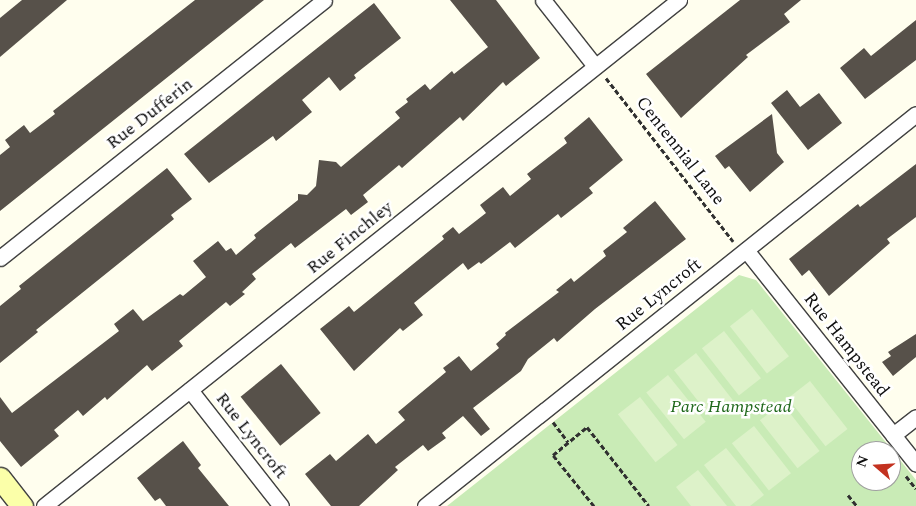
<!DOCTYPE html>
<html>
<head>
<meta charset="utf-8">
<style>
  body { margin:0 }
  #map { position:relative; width:916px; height:506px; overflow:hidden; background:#fffeee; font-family:Spectral,serif }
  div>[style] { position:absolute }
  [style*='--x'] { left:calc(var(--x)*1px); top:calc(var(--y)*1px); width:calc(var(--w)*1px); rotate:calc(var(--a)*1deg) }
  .green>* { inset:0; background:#c9ebb6 }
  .pitch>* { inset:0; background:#ddf2c9; transform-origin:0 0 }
  .building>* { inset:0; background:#57514a; transform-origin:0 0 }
  .path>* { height:3px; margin-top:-1.5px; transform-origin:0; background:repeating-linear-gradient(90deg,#303030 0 5px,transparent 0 7.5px) }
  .roads { filter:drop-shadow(1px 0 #414141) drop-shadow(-1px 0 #414141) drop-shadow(0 1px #414141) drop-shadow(0 -1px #414141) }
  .minor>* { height:15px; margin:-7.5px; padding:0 7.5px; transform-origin:7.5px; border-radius:7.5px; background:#fff }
  .secondary>* { height:21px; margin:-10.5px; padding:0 10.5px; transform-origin:10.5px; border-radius:10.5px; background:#fbffa9 }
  span { translate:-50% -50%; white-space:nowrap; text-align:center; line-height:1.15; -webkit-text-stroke:5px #fff; paint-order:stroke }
  .street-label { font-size:18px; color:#0e0e0e }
  .park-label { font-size:18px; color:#1f681b; font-style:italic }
  .north { position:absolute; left:851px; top:441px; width:50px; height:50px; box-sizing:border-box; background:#fff; border:1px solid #9f9f9f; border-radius:50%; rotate:289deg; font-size:14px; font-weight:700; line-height:20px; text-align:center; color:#0e0e0e }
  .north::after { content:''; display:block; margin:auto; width:18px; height:22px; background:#c33220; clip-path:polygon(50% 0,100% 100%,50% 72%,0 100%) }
</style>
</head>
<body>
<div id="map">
  <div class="green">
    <i style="clip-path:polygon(evenodd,739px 275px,756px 280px,916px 480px,916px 506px,447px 506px,739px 275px,861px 451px,891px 451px,891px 481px,861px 481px,861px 451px)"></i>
  </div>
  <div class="pitch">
    <i style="left:752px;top:309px;width:60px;height:28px;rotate:52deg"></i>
    <i style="left:724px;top:331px;width:60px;height:28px;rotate:52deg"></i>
    <i style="left:696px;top:353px;width:60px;height:28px;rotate:52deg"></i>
    <i style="left:668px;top:375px;width:60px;height:28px;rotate:51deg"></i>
    <i style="left:810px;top:381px;width:61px;height:28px;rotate:52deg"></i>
    <i style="left:640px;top:397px;width:61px;height:28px;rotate:52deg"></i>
    <i style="left:782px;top:403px;width:61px;height:28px;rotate:52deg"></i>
    <i style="left:754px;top:426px;width:60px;height:28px;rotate:52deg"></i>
    <i style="clip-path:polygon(726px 448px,764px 495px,750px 506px,736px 506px,704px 465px)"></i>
    <i style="clip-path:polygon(698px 470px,727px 506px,691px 506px,676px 487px)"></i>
  </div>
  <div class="building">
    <i style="clip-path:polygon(22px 0,67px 0,0 57px,0 18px)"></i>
    <i style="clip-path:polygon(195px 0,264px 0,0 211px,0 155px,10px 147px,5px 140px,24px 125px,30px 133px,55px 114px,53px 111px)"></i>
    <i style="clip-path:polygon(450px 0,496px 0,540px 58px,506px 86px,503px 82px,463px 121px,460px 117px,402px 168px,399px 165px,363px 195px,368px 202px,351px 215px,346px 209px,295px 248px,291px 243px,252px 274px,256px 279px,242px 292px,245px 294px,230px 306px,226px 302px,179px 341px,183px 346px,152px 371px,147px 365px,107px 400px,105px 397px,83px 416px,78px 410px,54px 430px,59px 436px,21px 467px,0 441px,0 397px,12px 413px,119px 331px,114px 324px,133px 309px,143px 321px,180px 294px,183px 296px,206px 277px,193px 261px,218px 241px,226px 251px,231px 248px,236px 255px,256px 238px,254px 235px,298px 200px,298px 194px,307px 195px,316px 186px,319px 160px,336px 162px,341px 167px,400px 118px,395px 112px,408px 102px,406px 99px,425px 84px,430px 90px,452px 71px,454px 74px,488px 47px)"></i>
    <i style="clip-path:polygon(740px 0,801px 0,784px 14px,790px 22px,746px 55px,748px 57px,681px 118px,646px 74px)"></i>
    <i style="clip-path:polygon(374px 3px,401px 38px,354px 75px,356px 78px,340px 91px,329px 77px,302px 100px,312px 112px,276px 141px,273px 136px,209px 183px,184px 154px)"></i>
    <i style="clip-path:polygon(916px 20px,916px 60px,865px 99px,840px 68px,864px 48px,871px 56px)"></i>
    <i style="clip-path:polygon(787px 90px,800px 107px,819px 93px,842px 123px,808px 150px,771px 103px)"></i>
    <i style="clip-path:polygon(772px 114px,777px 153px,784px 162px,750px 192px,729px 166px,725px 169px,715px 156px)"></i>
    <i style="clip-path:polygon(589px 117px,623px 160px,589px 188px,593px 193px,561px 218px,558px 214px,515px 248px,510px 242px,481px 264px,479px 262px,468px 270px,463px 263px,414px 303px,423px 315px,403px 331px,400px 328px,354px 371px,320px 329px,349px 306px,354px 312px,444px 239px,442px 236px,453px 227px,459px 234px,486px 213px,480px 205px,503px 187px,510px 196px,531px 179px,527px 174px,567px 143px,564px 138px)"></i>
    <i style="clip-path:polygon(916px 164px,916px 217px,887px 239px,890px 243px,829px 296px,809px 270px,802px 276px,789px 259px,858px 204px,860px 207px)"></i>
    <i style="clip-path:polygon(167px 168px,192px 199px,171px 215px,174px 219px,36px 330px,38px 332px,0 363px,0 306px,21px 289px,19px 286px)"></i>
    <i style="clip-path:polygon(655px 201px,686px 239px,595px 309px,557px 342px,554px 338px,528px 359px,521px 371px,473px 408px,490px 429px,481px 436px,463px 416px,442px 433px,446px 438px,428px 451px,423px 445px,395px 467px,398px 470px,359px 506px,331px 506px,305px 474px,330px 454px,336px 461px,368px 434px,376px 444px,405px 420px,398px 412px,446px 372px,443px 368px,459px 356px,471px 371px,499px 348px,496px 344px,506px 335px,505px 333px,559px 292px,556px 290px,571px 278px,574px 282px,606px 256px,603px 251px,627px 232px,623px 228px)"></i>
    <i style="clip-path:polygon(916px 334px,916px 357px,893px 376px,882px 362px,891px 356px,888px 352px)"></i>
    <i style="left:281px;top:364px;width:63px;height:52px;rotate:51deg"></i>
    <i style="clip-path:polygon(183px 441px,201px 465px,198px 468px,229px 506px,166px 506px,160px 498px,155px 501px,137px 478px)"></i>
  </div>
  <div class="path">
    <i style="--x:606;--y:78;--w:207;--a:52.1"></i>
    <i style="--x:553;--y:422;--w:25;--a:53"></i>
    <i style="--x:906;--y:476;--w:16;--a:52"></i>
    <i style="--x:848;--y:495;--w:14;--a:51"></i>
    <i style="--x:594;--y:506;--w:65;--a:-128.8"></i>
    <i style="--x:553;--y:455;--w:44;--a:-39.5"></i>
    <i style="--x:587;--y:427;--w:100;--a:51.9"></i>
  </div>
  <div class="roads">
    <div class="minor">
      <i style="--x:543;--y:0;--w:84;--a:51.8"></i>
      <i style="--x:746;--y:250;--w:273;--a:51.5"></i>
      <i style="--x:0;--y:258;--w:414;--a:-38.5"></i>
      <i style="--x:190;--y:390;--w:147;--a:51.9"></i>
      <i style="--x:893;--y:435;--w:29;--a:-38"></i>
      <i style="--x:44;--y:506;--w:812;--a:-38.55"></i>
      <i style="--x:425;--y:506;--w:628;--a:-38.6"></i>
    </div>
    <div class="secondary">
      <i style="--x:0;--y:478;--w:36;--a:52"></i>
    </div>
  </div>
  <div class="street-label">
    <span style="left:150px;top:114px;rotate:-38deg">Rue Dufferin</span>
    <span style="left:680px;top:151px;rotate:52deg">Centennial Lane</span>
    <span style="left:350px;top:238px;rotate:-39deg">Rue Finchley</span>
    <span style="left:659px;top:295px;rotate:-39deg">Rue Lyncroft</span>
    <span style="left:846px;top:345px;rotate:52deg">Rue Hampstead</span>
    <span style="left:251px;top:436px;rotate:52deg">Rue Lyncroft</span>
  </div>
  <div class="park-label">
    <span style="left:731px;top:407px">Parc Hampstead</span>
  </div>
  <div class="north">N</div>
</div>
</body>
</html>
